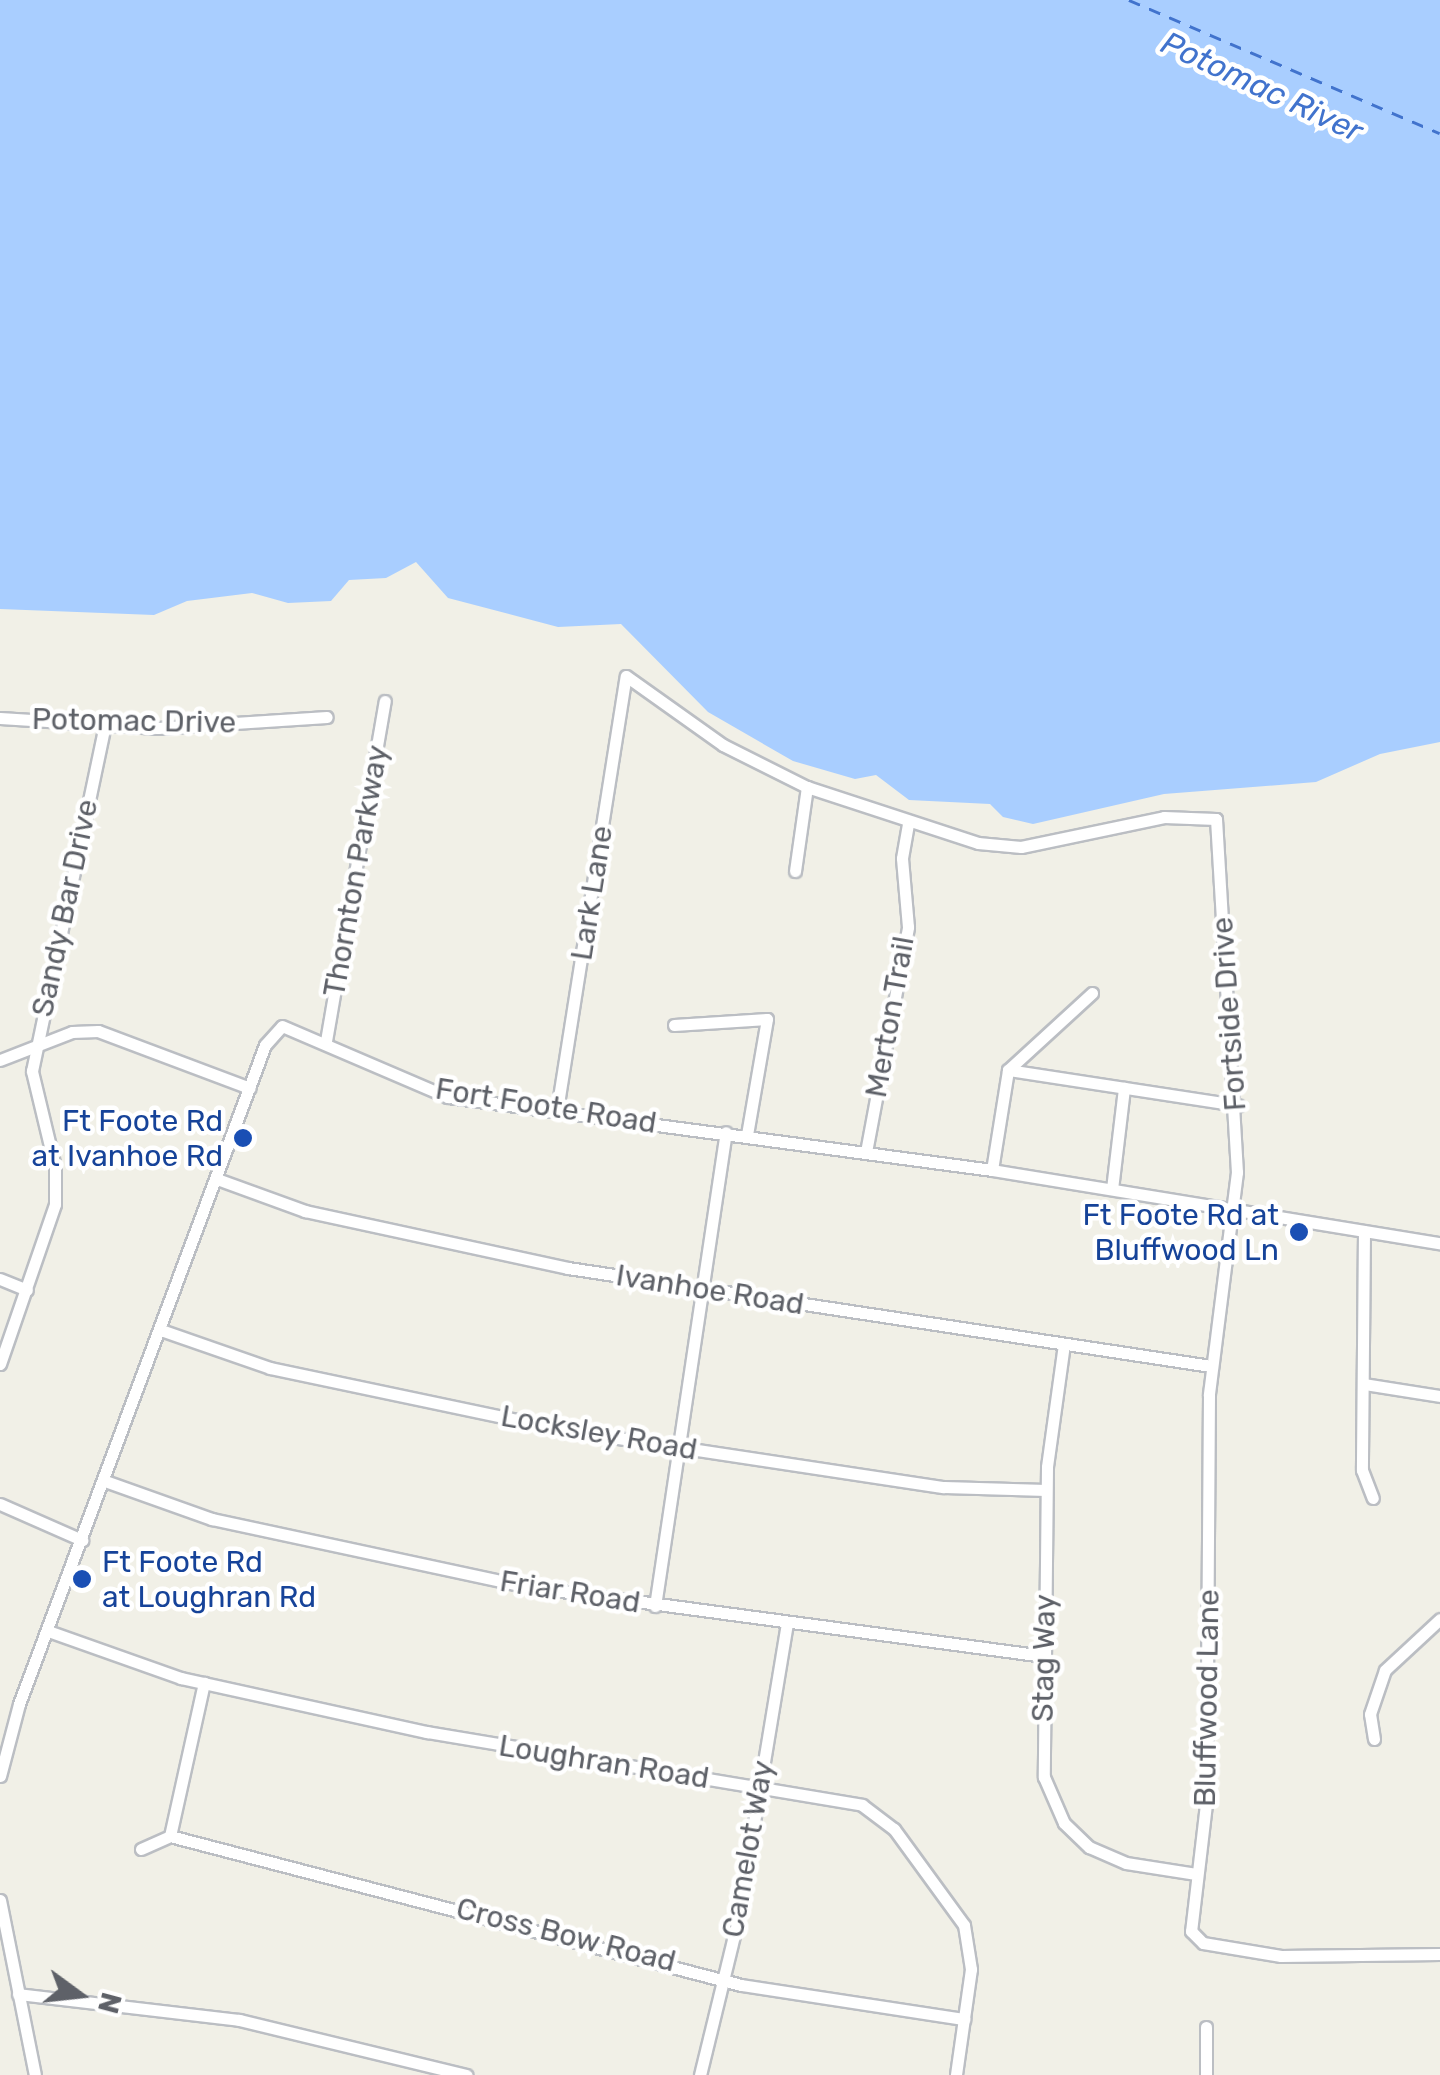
<!DOCTYPE html>
<html>
<head>
<meta charset="utf-8">
<style>
  body { margin:0 }
  #map { position:relative; width:1440px; height:2075px; overflow:hidden; background:#f1f0e7; font-family:Rubik,sans-serif }
  div>[style] { position:absolute }
  [style*='--x'] { left:calc(var(--x)*1px); top:calc(var(--y)*1px); width:calc(var(--w)*1px); rotate:calc(var(--a)*1deg) }
  .water>* { inset:0; background:#a9ceff }
  .ferry>* { height:2.5px; margin-top:-1.25px; transform-origin:0; background:repeating-linear-gradient(90deg,#4173cd 0 12px,transparent 0 22px) }
  .roads { filter:drop-shadow(2px 0 #bbbec3) drop-shadow(-2px 0 #bbbec3) drop-shadow(0 2px #bbbec3) drop-shadow(0 -2px #bbbec3) }
  .minor>* { height:11px; margin:-5.5px; padding:0 5.5px; transform-origin:5.5px; border-radius:5.5px; background:#fff }
  .dots>* { width:28px; height:28px; translate:-50% -50%; box-sizing:border-box; border:5px solid #fff; border-radius:50% }
  span { translate:-50% -50%; white-space:nowrap; text-align:center; line-height:1.15; -webkit-text-stroke:9px #fff; paint-order:stroke }
  .street-label { font-size:30px; color:#5e6168 }
  .transit-label { font-size:30px; color:#164399 }
  .right { translate:-100% -50%; text-align:right }
  .left { translate:0 -50%; text-align:left }
  .water-label { font-size:32px; color:#4173cd; font-style:italic }
  .north { position:absolute; left:30px; top:1945px; width:100px; height:100px; -webkit-text-stroke:8px #fff; paint-order:stroke; rotate:105deg; font-size:28px; font-weight:700; line-height:40px; text-align:center; color:#5e6168 }
  .north::after { content:''; display:block; margin:auto; width:35px; height:45px; background:#5e6168; clip-path:polygon(50% 0,100% 100%,50% 72%,0 100%) }
</style>
</head>
<body>
<div id="map">
  <div class="water">
    <i style="clip-path:polygon(0 0,1440px 0,1440px 742px,1380px 754px,1316px 782px,1164px 794px,1033px 824px,1003px 817px,990px 804px,909px 800px,876px 775px,855px 779px,793px 761px,708px 712px,621px 624px,558px 627px,448px 598px,416px 562px,386px 578px,349px 580px,331px 601px,288px 603px,252px 593px,187px 601px,154px 615px,0 609px)"></i>
  </div>
  <div class="ferry">
    <i style="--x:1129;--y:0;--w:338;--a:23.2"></i>
  </div>
  <div class="roads">
    <div class="minor">
      <i style="--x:0;--y:718;--w:158;--a:3.6"></i>
      <i style="--x:158;--y:728;--w:169;--a:-3.7"></i>
      <i style="--x:795;--y:871;--w:85;--a:-81.9"></i>
      <i style="--x:674;--y:1025;--w:93;--a:-3.7"></i>
      <i style="--x:767;--y:1019;--w:118;--a:99.8"></i>
      <i style="--x:326;--y:1041;--w:345;--a:-80.2"></i>
      <i style="--x:0;--y:1060;--w:77;--a:-21.3"></i>
      <i style="--x:72;--y:1032;--w:26;--a:-2"></i>
      <i style="--x:98;--y:1031;--w:162;--a:20.6"></i>
      <i style="--x:1008;--y:1070;--w:233;--a:8.7"></i>
      <i style="--x:1008;--y:1070;--w:114;--a:-42.5"></i>
      <i style="--x:557;--y:1110;--w:439;--a:-81"></i>
      <i style="--x:626;--y:676;--w:119;--a:35.4"></i>
      <i style="--x:723;--y:745;--w:94;--a:26.6"></i>
      <i style="--x:807;--y:787;--w:180;--a:18.1"></i>
      <i style="--x:978;--y:843;--w:43;--a:5.3"></i>
      <i style="--x:1021;--y:847;--w:146;--a:-11.8"></i>
      <i style="--x:1164;--y:817;--w:52;--a:2.2"></i>
      <i style="--x:1216;--y:819;--w:354;--a:86.6"></i>
      <i style="--x:1237;--y:1172;--w:225;--a:97.2"></i>
      <i style="--x:1209;--y:1395;--w:409;--a:90.4"></i>
      <i style="--x:1206;--y:1804;--w:128;--a:96.7"></i>
      <i style="--x:1191;--y:1931;--w:17;--a:45"></i>
      <i style="--x:1203;--y:1943;--w:79;--a:9.5"></i>
      <i style="--x:1281;--y:1956;--w:159;--a:-0.7"></i>
      <i style="--x:866;--y:1152;--w:229;--a:-79.4"></i>
      <i style="--x:908;--y:927;--w:69;--a:-95"></i>
      <i style="--x:902;--y:858;--w:36;--a:-80"></i>
      <i style="--x:992;--y:1170;--w:101;--a:-80.9"></i>
      <i style="--x:217;--y:1179;--w:94;--a:20"></i>
      <i style="--x:305;--y:1211;--w:269;--a:12.2"></i>
      <i style="--x:568;--y:1268;--w:650;--a:8.67"></i>
      <i style="--x:1112;--y:1189;--w:102;--a:-83.2"></i>
      <i style="--x:1364;--y:1231;--w:239;--a:90.5"></i>
      <i style="--x:1362;--y:1470;--w:30;--a:69"></i>
      <i style="--x:0;--y:1279;--w:29;--a:22"></i>
      <i style="--x:161;--y:1330;--w:115;--a:19.2"></i>
      <i style="--x:270;--y:1368;--w:301;--a:11.9"></i>
      <i style="--x:565;--y:1430;--w:383;--a:8.6"></i>
      <i style="--x:944;--y:1487;--w:102;--a:1.7"></i>
      <i style="--x:1064;--y:1344;--w:124;--a:97.9"></i>
      <i style="--x:1047;--y:1467;--w:310;--a:90.6"></i>
      <i style="--x:1044;--y:1777;--w:50;--a:66.5"></i>
      <i style="--x:1064;--y:1823;--w:35;--a:44"></i>
      <i style="--x:1089;--y:1847;--w:40;--a:23.4"></i>
      <i style="--x:1126;--y:1863;--w:71;--a:8.9"></i>
      <i style="--x:0;--y:1364;--w:169;--a:-71"></i>
      <i style="--x:55;--y:1204;--w:37;--a:-90"></i>
      <i style="--x:55;--y:1167;--w:99;--a:-103.5"></i>
      <i style="--x:32;--y:1071;--w:353;--a:-78.1"></i>
      <i style="--x:1364;--y:1384;--w:77;--a:9"></i>
      <i style="--x:105;--y:1481;--w:114;--a:19.6"></i>
      <i style="--x:212;--y:1519;--w:319;--a:12.1"></i>
      <i style="--x:524;--y:1586;--w:525;--a:7.67"></i>
      <i style="--x:0;--y:1504;--w:90;--a:23.7"></i>
      <i style="--x:655;--y:1606;--w:479;--a:-81.5"></i>
      <i style="--x:48;--y:1631;--w:141;--a:19.5"></i>
      <i style="--x:181;--y:1678;--w:252;--a:12.4"></i>
      <i style="--x:427;--y:1732;--w:441;--a:9.5"></i>
      <i style="--x:862;--y:1805;--w:40;--a:37"></i>
      <i style="--x:894;--y:1829;--w:119;--a:53.9"></i>
      <i style="--x:964;--y:1925;--w:45;--a:81"></i>
      <i style="--x:971;--y:1969;--w:107;--a:98.1"></i>
      <i style="--x:1374;--y:1739;--w:25;--a:-99"></i>
      <i style="--x:1370;--y:1714;--w:46;--a:-71.2"></i>
      <i style="--x:1385;--y:1670;--w:75;--a:-42.8"></i>
      <i style="--x:0;--y:1776;--w:74;--a:-75.2"></i>
      <i style="--x:19;--y:1704;--w:703;--a:-69.53"></i>
      <i style="--x:265;--y:1045;--w:25;--a:-48"></i>
      <i style="--x:282;--y:1026;--w:181;--a:23.2"></i>
      <i style="--x:448;--y:1097;--w:549;--a:7.64"></i>
      <i style="--x:992;--y:1170;--w:454;--a:9.3"></i>
      <i style="--x:170;--y:1836;--w:590;--a:14.62"></i>
      <i style="--x:741;--y:1985;--w:226;--a:8.7"></i>
      <i style="--x:170;--y:1836;--w:157;--a:-77.5"></i>
      <i style="--x:141;--y:1849;--w:32;--a:-24"></i>
      <i style="--x:0;--y:1900;--w:178;--a:78.7"></i>
      <i style="--x:18;--y:1994;--w:223;--a:6.7"></i>
      <i style="--x:239;--y:2020;--w:234;--a:13.6"></i>
      <i style="--x:1206;--y:2027;--w:48;--a:90"></i>
      <i style="--x:700;--y:2075;--w:161;--a:-76.3"></i>
      <i style="--x:738;--y:1919;--w:301;--a:-80.6"></i>
    </div>
  </div>
  <div class="dots">
    <i style="left:243px;top:1138px;background:#1a4fb4"></i>
    <i style="left:1299px;top:1232px;background:#1a4fb4"></i>
    <i style="left:82px;top:1579px;background:#1a4fb4"></i>
  </div>
  <div class="street-label">
    <span style="left:134px;top:721px;rotate:1deg">Potomac Drive</span>
    <span style="left:356px;top:871px;rotate:-80deg">Thornton Parkway</span>
    <span style="left:592px;top:893px;rotate:-81deg">Lark Lane</span>
    <span style="left:65px;top:908px;rotate:-78deg">Sandy Bar Drive</span>
    <span style="left:1229px;top:1014px;rotate:-94deg">Fortside Drive</span>
    <span style="left:890px;top:1017px;rotate:-80deg">Merton Trail</span>
    <span style="left:546px;top:1106px;rotate:9deg">Fort Foote Road</span>
    <span style="left:710px;top:1290px;rotate:9deg">Ivanhoe Road</span>
    <span style="left:599px;top:1433px;rotate:10deg">Locksley Road</span>
    <span style="left:570px;top:1592px;rotate:9deg">Friar Road</span>
    <span style="left:1044px;top:1658px;rotate:-89deg">Stag Way</span>
    <span style="left:1207px;top:1698px;rotate:-89deg">Bluffwood Lane</span>
    <span style="left:604px;top:1762px;rotate:9deg">Loughran Road</span>
    <span style="left:748px;top:1849px;rotate:-80deg">Camelot Way</span>
    <span style="left:566px;top:1935px;rotate:14deg">Cross Bow Road</span>
  </div>
  <div class="transit-label">
    <span class="right" style="left:223px;top:1138px">Ft Foote Rd<br>at Ivanhoe Rd</span>
    <span class="right" style="left:1279px;top:1232px">Ft Foote Rd at<br>Bluffwood Ln</span>
    <span class="left" style="left:102px;top:1579px">Ft Foote Rd<br>at Loughran Rd</span>
  </div>
  <div class="water-label">
    <span style="left:1262px;top:87px;rotate:25deg">Potomac River</span>
  </div>
  <div class="north">N</div>
</div>
</body>
</html>
